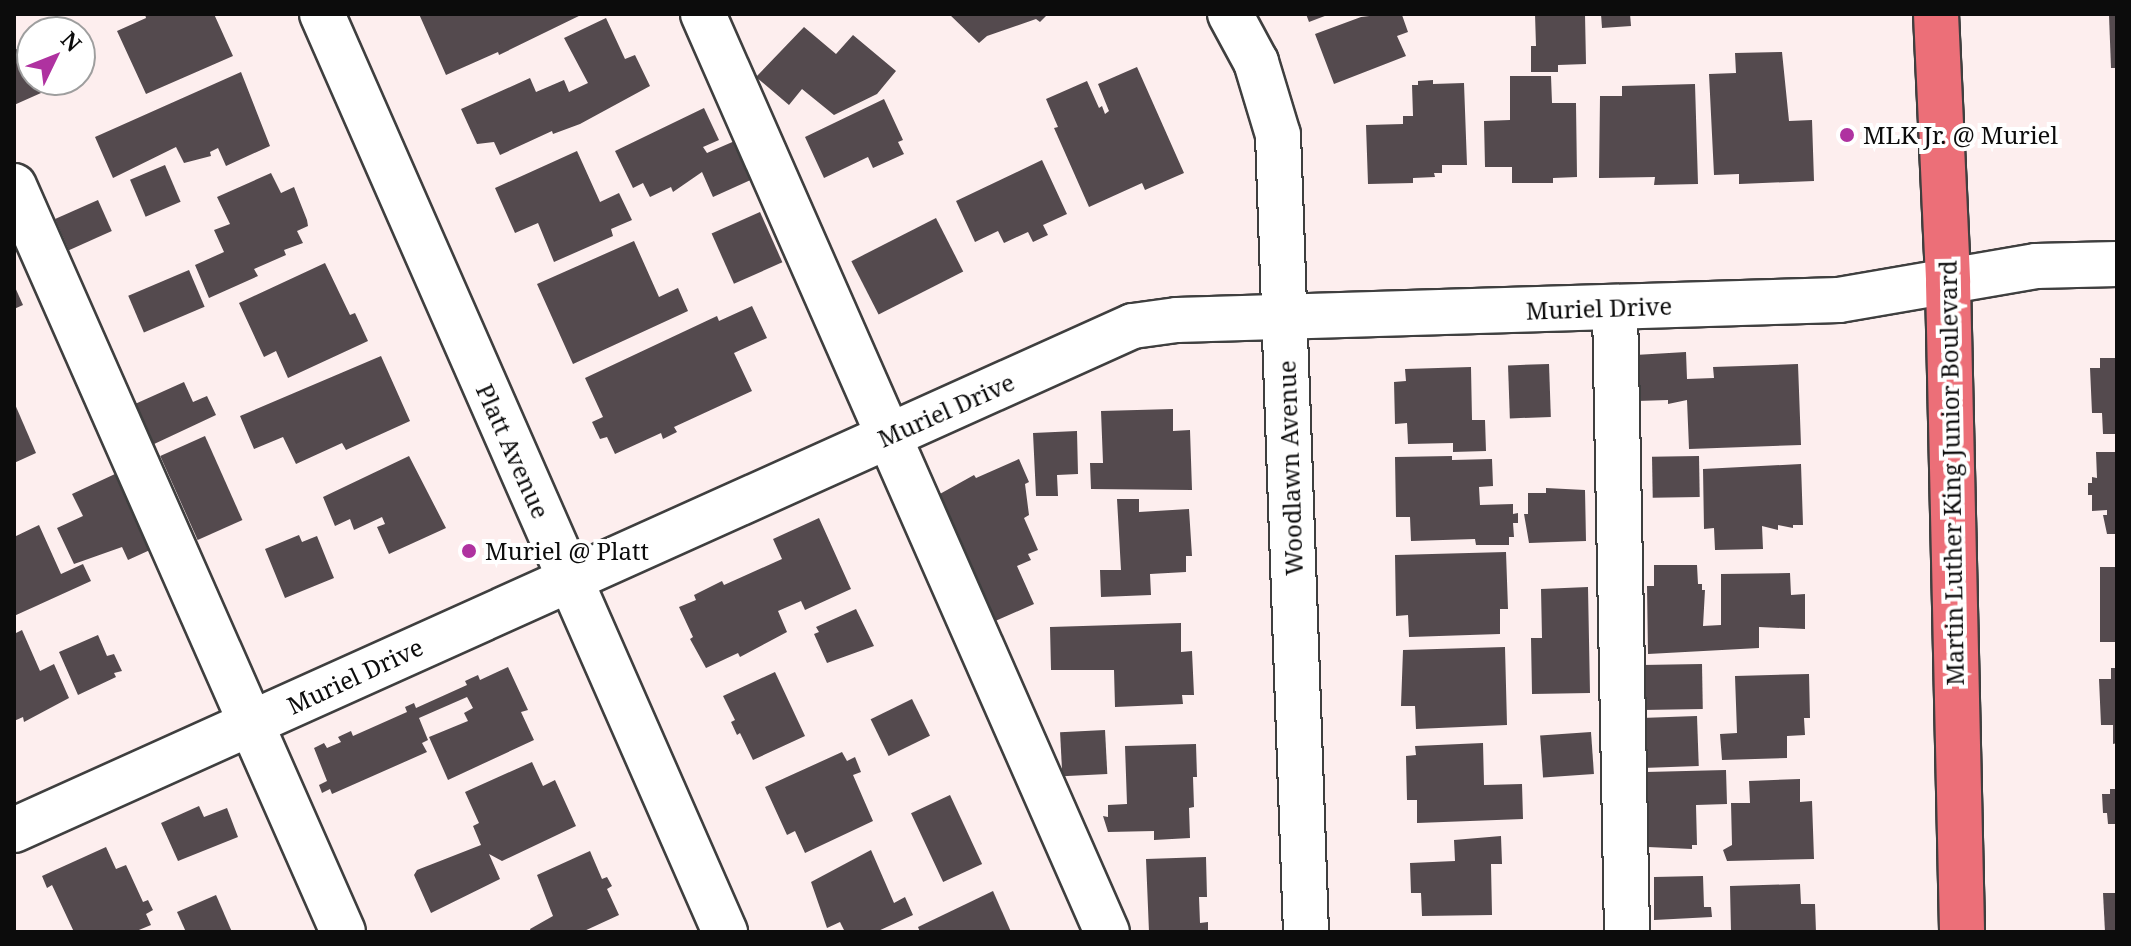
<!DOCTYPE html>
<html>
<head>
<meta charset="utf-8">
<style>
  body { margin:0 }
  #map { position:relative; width:2131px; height:946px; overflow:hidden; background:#fdeeee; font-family:"Noto Serif",serif }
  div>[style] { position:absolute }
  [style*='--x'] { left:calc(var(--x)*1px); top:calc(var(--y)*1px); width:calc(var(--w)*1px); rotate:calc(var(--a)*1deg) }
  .building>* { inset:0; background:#544a4e; transform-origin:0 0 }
  .roads { filter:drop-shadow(2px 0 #3f3f3f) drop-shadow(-2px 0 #3f3f3f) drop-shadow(0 2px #3f3f3f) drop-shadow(0 -2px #3f3f3f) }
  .minor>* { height:44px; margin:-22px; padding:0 22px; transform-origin:22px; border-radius:22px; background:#fff }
  .major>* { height:44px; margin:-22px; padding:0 22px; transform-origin:22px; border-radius:22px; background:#ec6f78 }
  .dots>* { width:22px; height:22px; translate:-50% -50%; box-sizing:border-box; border:4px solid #fff; border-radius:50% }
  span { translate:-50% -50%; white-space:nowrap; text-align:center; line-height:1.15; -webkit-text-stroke:8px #fff; paint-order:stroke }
  .poi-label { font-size:24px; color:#0c0c0c }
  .left { translate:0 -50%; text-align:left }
  .street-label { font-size:24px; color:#0c0c0c }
  .frame { position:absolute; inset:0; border:16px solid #0c0c0c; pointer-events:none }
  .north { position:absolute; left:16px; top:16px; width:80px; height:80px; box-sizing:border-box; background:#fff; border:2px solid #9e9e9e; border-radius:50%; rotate:47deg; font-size:22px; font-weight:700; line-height:32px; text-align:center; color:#0c0c0c }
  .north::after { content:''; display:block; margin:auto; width:28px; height:36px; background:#af32a0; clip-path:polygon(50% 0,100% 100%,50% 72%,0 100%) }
</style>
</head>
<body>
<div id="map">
  <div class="building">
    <i style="clip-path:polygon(145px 14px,214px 14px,233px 56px,146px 94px,117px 31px,146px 18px)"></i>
    <i style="clip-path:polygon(419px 14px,583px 14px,499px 55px,498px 52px,446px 75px)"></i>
    <i style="clip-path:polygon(949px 14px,1048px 14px,1040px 22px,1036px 19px,987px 36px,979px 43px)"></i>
    <i style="clip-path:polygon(1306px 14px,1330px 14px,1309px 22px)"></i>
    <i style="clip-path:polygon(1386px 14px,1402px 15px,1408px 32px,1397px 36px,1406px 56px,1334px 84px,1315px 34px,1361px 17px)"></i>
    <i style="clip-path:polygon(1535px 14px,1585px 14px,1586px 64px,1558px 65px,1558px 72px,1531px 72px,1531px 46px,1536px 46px)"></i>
    <i style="clip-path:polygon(1601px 14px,1630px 14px,1631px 26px,1602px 28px)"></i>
    <i style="clip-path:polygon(2117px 14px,2117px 68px,2111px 68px,2109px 15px)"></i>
    <i style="clip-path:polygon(606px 18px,625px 59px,635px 55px,650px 86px,580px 124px,553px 134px,552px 131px,500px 155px,494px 142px,477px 144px,461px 109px,530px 78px,536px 92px,564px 80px,569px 92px,588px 83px,564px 38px)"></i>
    <i style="clip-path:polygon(804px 27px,836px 54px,853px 35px,896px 71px,877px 94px,834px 115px,802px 89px,789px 105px,756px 77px)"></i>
    <i style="clip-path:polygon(32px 44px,32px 80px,55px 80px,38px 88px,41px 93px,14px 105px,14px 50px)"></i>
    <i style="clip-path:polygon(1782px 52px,1789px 121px,1812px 120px,1814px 181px,1739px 184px,1739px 174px,1714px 175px,1709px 74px,1736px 73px,1735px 53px)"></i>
    <i style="clip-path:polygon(1137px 67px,1184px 173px,1145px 190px,1142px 183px,1089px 207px,1054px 128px,1058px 127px,1046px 99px,1087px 81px,1099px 108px,1102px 106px,1105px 114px,1109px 111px,1098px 84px)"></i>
    <i style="clip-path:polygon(241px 72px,270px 146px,226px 166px,218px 148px,210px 152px,211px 156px,184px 163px,176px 147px,113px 178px,95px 137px)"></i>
    <i style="clip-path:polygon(1510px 76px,1551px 76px,1552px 103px,1576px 103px,1577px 177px,1553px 178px,1553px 183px,1512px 183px,1512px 167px,1485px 167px,1484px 121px,1510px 120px)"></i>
    <i style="clip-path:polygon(1433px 80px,1433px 84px,1464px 83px,1467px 165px,1442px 165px,1442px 173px,1434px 173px,1435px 177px,1413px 178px,1413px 183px,1368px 184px,1366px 125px,1403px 124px,1403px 116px,1413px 116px,1412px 85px,1418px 85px,1418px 81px)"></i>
    <i style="clip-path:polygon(1695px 84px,1698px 184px,1654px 185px,1655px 177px,1599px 178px,1600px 96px,1622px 96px,1622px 86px)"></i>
    <i style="clip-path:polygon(884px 99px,903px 140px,898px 142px,904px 154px,873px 168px,868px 157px,824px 178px,805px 137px)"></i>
    <i style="clip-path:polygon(704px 108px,719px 140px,703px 147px,707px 153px,737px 140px,755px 178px,713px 197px,702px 172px,673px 192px,671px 187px,650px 197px,643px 183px,633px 188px,615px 151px)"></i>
    <i style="clip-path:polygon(577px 151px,600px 202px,619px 193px,632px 220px,611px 229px,613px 236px,554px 262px,538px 223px,515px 233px,495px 188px)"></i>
    <i style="clip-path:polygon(1042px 160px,1067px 214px,1043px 225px,1048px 235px,1033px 242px,1028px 232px,1004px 243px,998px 231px,975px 242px,956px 201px)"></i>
    <i style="left:165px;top:165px;width:40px;height:38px;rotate:67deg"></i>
    <i style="clip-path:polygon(271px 173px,281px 193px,294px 187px,307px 220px,308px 226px,297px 231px,303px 243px,284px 250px,286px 255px,254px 269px,258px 276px,209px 298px,195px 265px,224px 252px,214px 230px,230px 224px,217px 197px)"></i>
    <i style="left:98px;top:200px;width:34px;height:47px;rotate:66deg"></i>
    <i style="left:760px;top:212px;width:55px;height:53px;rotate:66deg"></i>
    <i style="left:936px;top:218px;width:60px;height:95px;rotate:63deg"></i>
    <i style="clip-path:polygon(634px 241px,659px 297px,678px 288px,688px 311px,573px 364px,537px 284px)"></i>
    <i style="clip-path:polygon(325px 263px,350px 315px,355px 313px,368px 341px,288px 378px,276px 351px,264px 357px,239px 303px)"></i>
    <i style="left:189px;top:270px;width:40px;height:66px;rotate:67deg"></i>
    <i style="clip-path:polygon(14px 285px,23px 305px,14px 309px)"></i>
    <i style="clip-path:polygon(752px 306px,767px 338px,734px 353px,752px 391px,674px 427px,677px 432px,663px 439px,661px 433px,615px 454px,607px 437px,600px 439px,592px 422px,603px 417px,585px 378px,717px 316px,719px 321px)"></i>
    <i style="clip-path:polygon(1686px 352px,1687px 379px,1714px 378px,1713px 367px,1798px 364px,1801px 445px,1689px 449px,1687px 400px,1668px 404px,1668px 400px,1637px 401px,1635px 355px)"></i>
    <i style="clip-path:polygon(381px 356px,410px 421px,346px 450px,342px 443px,296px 464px,283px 437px,254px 449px,240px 416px)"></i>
    <i style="clip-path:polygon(2100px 358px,2117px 358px,2117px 434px,2103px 434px,2102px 413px,2092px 413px,2090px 368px,2100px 368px)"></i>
    <i style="left:1549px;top:364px;width:53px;height:41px;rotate:88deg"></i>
    <i style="clip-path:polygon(1471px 367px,1472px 420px,1485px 420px,1486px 451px,1453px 452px,1453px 443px,1408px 444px,1407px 423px,1395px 424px,1394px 382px,1406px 381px,1405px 369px)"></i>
    <i style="clip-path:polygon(184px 382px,193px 402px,207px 396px,216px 415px,152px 445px,135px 404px)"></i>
    <i style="clip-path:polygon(14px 402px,36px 453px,14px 463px)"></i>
    <i style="clip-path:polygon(1173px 409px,1173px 431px,1190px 430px,1192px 490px,1091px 489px,1090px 463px,1103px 463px,1101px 411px)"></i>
    <i style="clip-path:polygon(1077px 431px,1078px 474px,1057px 475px,1058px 496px,1036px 496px,1033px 433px)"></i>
    <i style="left:205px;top:436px;width:92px;height:49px;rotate:66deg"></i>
    <i style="clip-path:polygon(2096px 452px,2117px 452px,2117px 534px,2107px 534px,2103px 515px,2107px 515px,2107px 510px,2092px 511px,2092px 495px,2088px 495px,2088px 483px,2092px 483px,2092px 477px,2097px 478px)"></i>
    <i style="clip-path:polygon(409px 456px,446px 528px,389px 554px,377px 527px,385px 524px,382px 517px,354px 530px,350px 519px,335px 526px,323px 497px)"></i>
    <i style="clip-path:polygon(1452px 456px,1452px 460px,1492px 459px,1493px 486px,1479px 487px,1480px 505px,1513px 504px,1513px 514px,1518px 513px,1518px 523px,1513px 523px,1514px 537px,1509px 537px,1509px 545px,1476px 545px,1475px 539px,1411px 541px,1410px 517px,1396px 517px,1395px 457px)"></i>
    <i style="left:1699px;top:456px;width:41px;height:47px;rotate:89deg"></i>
    <i style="clip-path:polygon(1019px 459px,1029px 482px,1025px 484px,1029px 515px,1024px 518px,1038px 550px,1028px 554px,1031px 560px,1017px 566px,1034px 604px,993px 622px,938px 495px,974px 475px,976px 478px)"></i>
    <i style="clip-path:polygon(1801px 464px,1803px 525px,1793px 525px,1793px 528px,1778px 525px,1778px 530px,1762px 526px,1763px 549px,1715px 550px,1714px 528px,1704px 529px,1703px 469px)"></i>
    <i style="clip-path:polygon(115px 474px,150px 550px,128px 560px,122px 547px,74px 564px,57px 528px,83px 516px,72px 494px)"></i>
    <i style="clip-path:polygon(1546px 488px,1585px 490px,1586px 541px,1529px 543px,1524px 514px,1528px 514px,1528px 493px,1546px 493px)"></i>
    <i style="clip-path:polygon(1117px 499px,1139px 499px,1139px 512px,1189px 509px,1192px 556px,1186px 556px,1186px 572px,1150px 574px,1151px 595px,1101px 597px,1100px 570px,1121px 570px)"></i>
    <i style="clip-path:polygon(819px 518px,851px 589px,805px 610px,801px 601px,778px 611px,787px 632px,740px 657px,738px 653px,706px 668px,690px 639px,693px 637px,679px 607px,696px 600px,694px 595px,722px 581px,724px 585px,782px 559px,773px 539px)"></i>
    <i style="clip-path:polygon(39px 525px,61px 574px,83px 564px,91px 581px,14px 616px,14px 537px)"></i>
    <i style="clip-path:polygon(299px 535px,302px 542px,317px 536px,334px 578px,285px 598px,265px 549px)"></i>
    <i style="clip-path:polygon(1506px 552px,1508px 609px,1500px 609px,1500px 634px,1409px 637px,1408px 615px,1396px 616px,1395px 555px)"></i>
    <i style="clip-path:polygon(1654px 565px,1697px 565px,1698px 584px,1702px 584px,1702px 590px,1705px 590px,1703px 626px,1721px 625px,1721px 574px,1790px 573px,1791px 595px,1805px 594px,1805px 629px,1759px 627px,1759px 648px,1648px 654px,1647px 586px,1654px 586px)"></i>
    <i style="left:2100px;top:567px;width:17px;height:75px"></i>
    <i style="clip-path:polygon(1588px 587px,1590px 693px,1532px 694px,1531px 638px,1542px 638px,1541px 589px)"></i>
    <i style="clip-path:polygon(856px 609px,874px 646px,827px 663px,814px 634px,819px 632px,816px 627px)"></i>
    <i style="clip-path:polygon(1181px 623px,1181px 652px,1192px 651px,1194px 695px,1182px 695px,1183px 704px,1115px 707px,1114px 670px,1051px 670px,1050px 627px)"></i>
    <i style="clip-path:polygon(22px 630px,40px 671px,54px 664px,69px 698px,24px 722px,23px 717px,14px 721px,14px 634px)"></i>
    <i style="clip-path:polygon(98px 635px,107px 656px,114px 654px,122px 671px,114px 673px,116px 677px,78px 695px,59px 652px)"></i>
    <i style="clip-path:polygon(1505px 647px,1507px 725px,1416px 729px,1415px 706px,1401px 706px,1403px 650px)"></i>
    <i style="left:1702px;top:664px;width:45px;height:60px;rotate:89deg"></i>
    <i style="clip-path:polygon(508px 667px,528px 710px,521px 712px,534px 740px,448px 780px,429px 737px,468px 721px,464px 713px,473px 708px,467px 697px,419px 718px,428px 740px,422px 743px,427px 752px,332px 794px,330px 789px,322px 793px,319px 785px,327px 781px,314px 748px,324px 743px,327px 748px,341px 742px,338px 737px,351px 731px,353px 736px,407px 712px,405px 707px,414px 703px,416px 708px,467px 685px,465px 681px,478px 675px,480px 680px)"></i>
    <i style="clip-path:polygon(2111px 668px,2117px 668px,2117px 743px,2113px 744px,2113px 725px,2101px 725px,2099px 679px,2111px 679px)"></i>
    <i style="clip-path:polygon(775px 672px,805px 736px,753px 760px,740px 733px,737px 735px,731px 722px,735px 720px,723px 696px)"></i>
    <i style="clip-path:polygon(1809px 674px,1810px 718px,1804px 718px,1805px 735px,1787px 736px,1787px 758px,1722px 760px,1720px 734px,1737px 733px,1735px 676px)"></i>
    <i style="left:912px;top:699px;width:41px;height:46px;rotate:64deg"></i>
    <i style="left:1697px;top:716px;width:50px;height:56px;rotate:88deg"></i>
    <i style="left:1105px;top:730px;width:44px;height:45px;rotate:87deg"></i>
    <i style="left:1591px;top:732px;width:42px;height:51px;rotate:86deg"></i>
    <i style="clip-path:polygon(1483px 743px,1484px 785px,1522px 784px,1523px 819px,1417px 823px,1417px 800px,1407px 800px,1406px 756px,1416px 755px,1415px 746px)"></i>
    <i style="clip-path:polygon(1196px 744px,1197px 777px,1193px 777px,1194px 807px,1189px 808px,1190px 838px,1154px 840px,1154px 831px,1108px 832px,1103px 816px,1108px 817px,1108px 805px,1127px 804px,1125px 746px)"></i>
    <i style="clip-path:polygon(842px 752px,847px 761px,855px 757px,861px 772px,853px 775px,873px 821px,805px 853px,795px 831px,787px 835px,765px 787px)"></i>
    <i style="clip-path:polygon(532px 762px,543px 786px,555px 780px,576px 826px,502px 861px,489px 854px,500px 879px,431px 913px,414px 875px,417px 870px,481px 845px,473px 826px,479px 823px,465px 792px)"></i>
    <i style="clip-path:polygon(1726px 770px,1727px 804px,1696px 805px,1697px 845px,1692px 845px,1692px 849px,1648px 847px,1646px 772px)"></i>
    <i style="clip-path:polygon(1800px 779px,1800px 802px,1812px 801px,1814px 859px,1727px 861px,1723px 850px,1732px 845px,1731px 803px,1750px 803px,1749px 781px)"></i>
    <i style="clip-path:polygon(2110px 789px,2117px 789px,2117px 824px,2108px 824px,2107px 813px,2103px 813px,2102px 794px,2110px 794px)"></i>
    <i style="left:950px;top:795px;width:76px;height:43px;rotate:65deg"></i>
    <i style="clip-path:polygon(199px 806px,204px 817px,227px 808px,238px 837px,178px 861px,161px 823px)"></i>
    <i style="clip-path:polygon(1501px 836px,1502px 864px,1491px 864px,1492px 915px,1422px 916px,1421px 893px,1411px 893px,1410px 863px,1455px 861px,1454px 840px)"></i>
    <i style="clip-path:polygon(106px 847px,116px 869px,126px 865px,143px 902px,148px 900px,153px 910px,146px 914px,151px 925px,134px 932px,74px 932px,52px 885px,47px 888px,42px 876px)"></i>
    <i style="clip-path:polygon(871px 850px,894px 903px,905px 897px,913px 915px,876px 932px,845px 932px,840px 922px,827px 928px,811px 882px)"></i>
    <i style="clip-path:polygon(590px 851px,602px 879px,607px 877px,612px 886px,607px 889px,619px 915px,582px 932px,531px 932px,530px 929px,553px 916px,537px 875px)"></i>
    <i style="clip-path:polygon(1206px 857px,1207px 897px,1199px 897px,1200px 923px,1208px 922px,1208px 932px,1149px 932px,1146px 859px)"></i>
    <i style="clip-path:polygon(1703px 876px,1704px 907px,1711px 907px,1712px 917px,1654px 920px,1654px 877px)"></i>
    <i style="clip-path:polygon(1800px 884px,1801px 904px,1815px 904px,1816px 932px,1731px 932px,1730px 886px)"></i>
    <i style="clip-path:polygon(993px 891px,1011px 932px,920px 932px,918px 927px)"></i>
    <i style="clip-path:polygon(2103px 893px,2117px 893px,2117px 932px,2105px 932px)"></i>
    <i style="clip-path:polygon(216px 895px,232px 932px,186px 932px,177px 912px)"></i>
  </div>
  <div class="roads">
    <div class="minor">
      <i style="--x:322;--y:14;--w:1003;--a:66.3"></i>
      <i style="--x:703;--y:14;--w:1003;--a:66.25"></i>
      <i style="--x:1230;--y:14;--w:55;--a:61.6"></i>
      <i style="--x:1256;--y:62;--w:76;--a:73.2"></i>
      <i style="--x:1278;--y:135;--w:797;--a:87.99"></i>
      <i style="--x:14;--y:186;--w:815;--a:66.2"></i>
      <i style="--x:1615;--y:308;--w:624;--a:88.9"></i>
      <i style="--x:14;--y:830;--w:1227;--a:-24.25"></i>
      <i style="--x:1133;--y:326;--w:44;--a:-7.8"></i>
      <i style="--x:1177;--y:320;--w:662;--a:-1.73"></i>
      <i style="--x:1839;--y:300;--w:200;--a:-9.8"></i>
      <i style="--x:2036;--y:266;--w:81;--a:-1.4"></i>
    </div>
    <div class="major">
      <i style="--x:1936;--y:14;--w:269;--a:87.4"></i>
      <i style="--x:1948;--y:283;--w:649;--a:88.76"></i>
    </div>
  </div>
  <div class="dots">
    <i style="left:1847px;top:135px;background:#af32a0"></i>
    <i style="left:469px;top:551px;background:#af32a0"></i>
  </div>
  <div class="poi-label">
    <span class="left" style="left:1863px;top:135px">MLK Jr. @ Muriel</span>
    <span class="left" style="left:485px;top:551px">Muriel @ Platt</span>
  </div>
  <div class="street-label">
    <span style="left:1599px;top:308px;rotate:-2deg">Muriel Drive</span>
    <span style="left:946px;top:410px;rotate:-24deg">Muriel Drive</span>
    <span style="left:513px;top:451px;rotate:66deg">Platt Avenue</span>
    <span style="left:1290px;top:468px;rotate:-92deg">Woodlawn Avenue</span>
    <span style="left:1951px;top:473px;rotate:-91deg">Martin Luther King Junior Boulevard</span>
    <span style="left:355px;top:676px;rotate:-25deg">Muriel Drive</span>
  </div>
  <div class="frame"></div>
  <div class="north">N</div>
</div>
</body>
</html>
